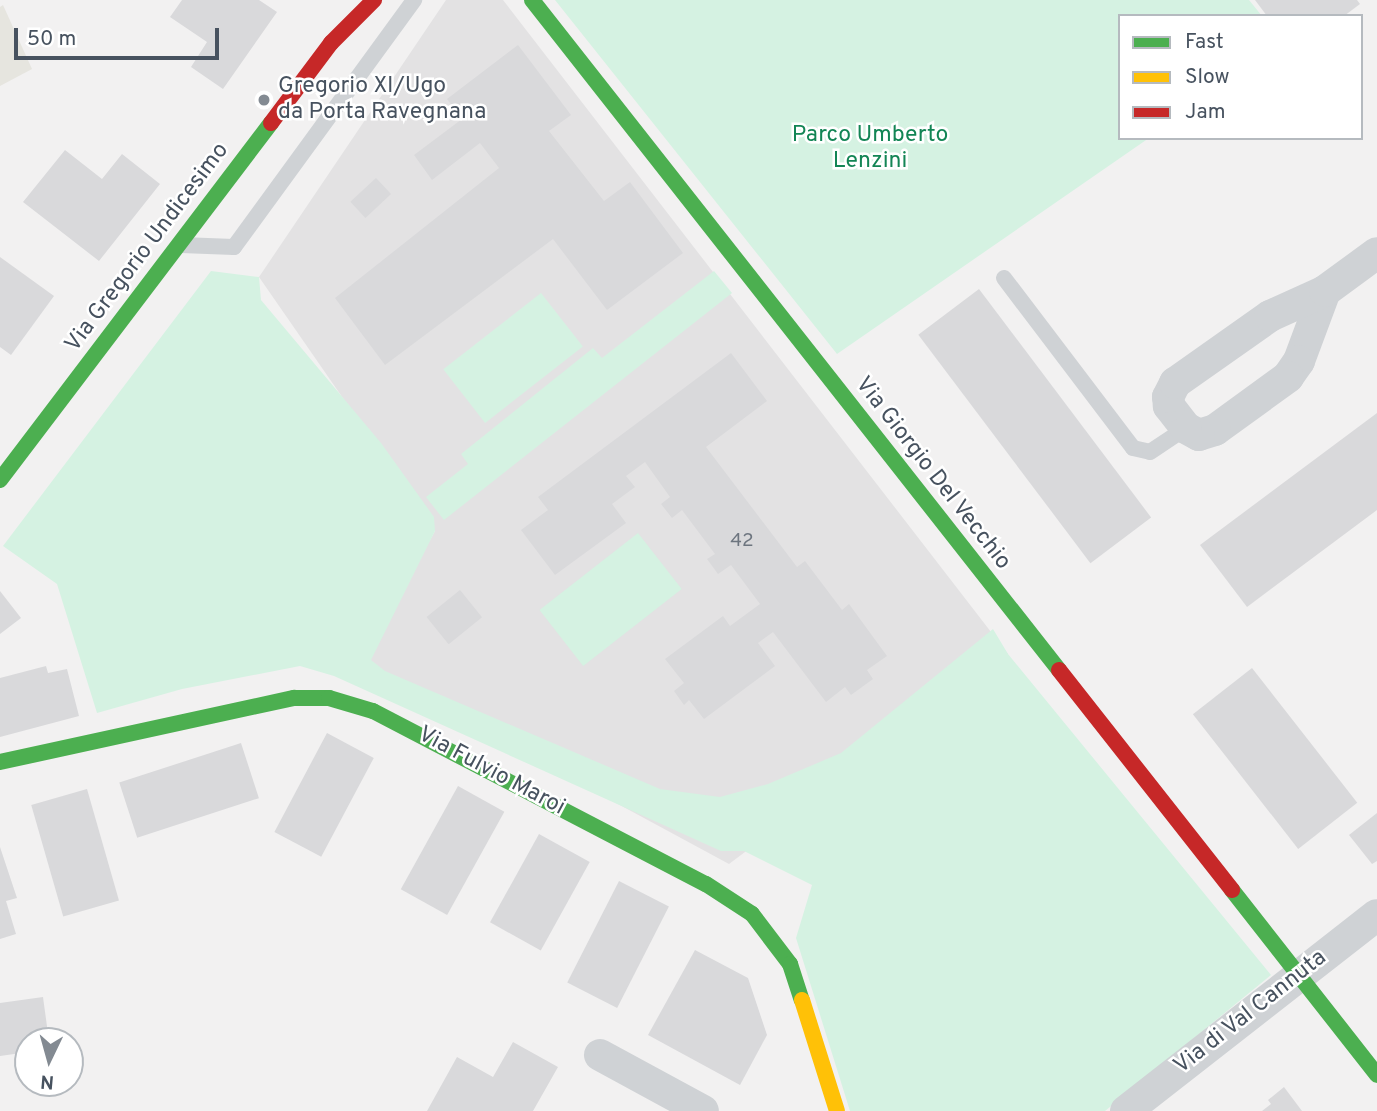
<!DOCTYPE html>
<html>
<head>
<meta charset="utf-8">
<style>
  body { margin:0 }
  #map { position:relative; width:1377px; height:1111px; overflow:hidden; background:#f2f1f1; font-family:Overpass,sans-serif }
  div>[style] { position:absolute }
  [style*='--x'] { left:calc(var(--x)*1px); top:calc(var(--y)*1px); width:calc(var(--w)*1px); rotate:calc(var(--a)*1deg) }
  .commercial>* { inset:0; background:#e6e5df }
  .education>* { inset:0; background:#e3e2e3 }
  .green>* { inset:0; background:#d5f2e2; transform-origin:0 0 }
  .building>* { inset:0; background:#d9d9db; transform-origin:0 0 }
  .lane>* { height:16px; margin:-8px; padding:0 8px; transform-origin:8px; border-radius:8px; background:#cfd2d5 }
  .street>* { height:32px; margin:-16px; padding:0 16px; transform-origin:16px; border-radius:16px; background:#cfd2d5 }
  .fast>* { height:16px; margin:-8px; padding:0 8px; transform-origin:8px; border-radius:8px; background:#4caf50 }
  .slow>* { height:16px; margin:-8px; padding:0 8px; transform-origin:8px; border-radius:8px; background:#ffc107 }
  .jam>* { height:16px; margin:-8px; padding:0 8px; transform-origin:8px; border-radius:8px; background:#c62828 }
  .dots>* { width:19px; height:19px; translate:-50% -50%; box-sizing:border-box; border:4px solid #fff; border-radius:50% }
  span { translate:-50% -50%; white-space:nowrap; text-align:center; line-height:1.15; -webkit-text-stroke:5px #fff; paint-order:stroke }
  .number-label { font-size:19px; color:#6d757f }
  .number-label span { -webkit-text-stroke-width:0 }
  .poi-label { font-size:23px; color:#47525f }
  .left { translate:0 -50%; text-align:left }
  .park-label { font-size:23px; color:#138555 }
  .street-label { font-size:23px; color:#47525f }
  .legend { position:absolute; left:1118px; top:14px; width:245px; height:126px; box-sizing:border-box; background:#fff; border:2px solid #b5babf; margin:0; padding:9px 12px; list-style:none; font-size:21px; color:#47525f }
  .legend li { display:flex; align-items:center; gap:14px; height:35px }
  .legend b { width:35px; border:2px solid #b5babf }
  .north { position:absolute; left:14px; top:1027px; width:70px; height:70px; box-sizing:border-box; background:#fff; border:2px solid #b5babf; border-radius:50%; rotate:185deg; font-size:19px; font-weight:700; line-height:28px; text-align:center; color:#47525f }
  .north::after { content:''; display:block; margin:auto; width:24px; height:32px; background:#838a92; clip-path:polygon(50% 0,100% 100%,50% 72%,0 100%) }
  .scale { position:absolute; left:14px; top:28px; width:205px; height:32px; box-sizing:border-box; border:4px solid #47525f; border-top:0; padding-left:9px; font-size:21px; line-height:24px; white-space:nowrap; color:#47525f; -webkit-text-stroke:5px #fff; paint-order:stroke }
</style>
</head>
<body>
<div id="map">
  <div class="commercial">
    <i style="clip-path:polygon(3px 5px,32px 69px,0 86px,0 7px)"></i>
  </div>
  <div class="education">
    <i style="clip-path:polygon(446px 0,503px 0,1008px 654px,729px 864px,361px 665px,435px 531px,259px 277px)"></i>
  </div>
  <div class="green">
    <i style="clip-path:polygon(555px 0,1249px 0,1262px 16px,1120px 16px,1120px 138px,1149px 138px,837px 354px)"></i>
    <i style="clip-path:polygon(211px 271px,259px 277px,261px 300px,381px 443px,434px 517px,435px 531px,371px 660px,385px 671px,660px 789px,720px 797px,768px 784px,841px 753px,993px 629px,1008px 654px,1271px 975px,1105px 1111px,850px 1111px,796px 938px,812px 885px,744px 851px,721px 851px,334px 676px,300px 666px,182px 689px,97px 713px,57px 584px,3px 546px)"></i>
    <i style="clip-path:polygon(714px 271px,732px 293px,444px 520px,426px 497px,468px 464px,461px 454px,593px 348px,602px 358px)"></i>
    <i style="left:541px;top:293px;width:68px;height:124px;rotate:52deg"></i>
    <i style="left:638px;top:533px;width:71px;height:125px;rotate:52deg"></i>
  </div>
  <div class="building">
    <i style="clip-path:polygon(182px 0,259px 0,277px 12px,223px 89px,191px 67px,207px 42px,170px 17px)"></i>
    <i style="clip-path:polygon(1255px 0,1357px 0,1360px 4px,1344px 16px,1267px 16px)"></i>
    <i style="clip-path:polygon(518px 45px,571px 115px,549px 131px,604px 201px,630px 182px,683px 253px,607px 310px,553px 239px,385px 365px,335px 298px,499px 168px,480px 143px,432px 180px,414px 155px,462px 119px,447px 99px)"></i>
    <i style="clip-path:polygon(65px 150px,102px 179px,122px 154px,160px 184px,99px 261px,23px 202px)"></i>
    <i style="left:376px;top:178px;width:22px;height:35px;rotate:47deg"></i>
    <i style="clip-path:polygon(0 257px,54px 296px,11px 355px,0 347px)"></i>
    <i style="left:979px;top:289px;width:286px;height:76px;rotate:53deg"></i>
    <i style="clip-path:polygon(731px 353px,767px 401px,706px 447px,797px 567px,805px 561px,842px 610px,849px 604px,887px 656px,867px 670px,873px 679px,851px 695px,845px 687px,826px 702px,773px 632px,758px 643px,775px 666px,704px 719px,689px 700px,684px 705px,674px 691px,684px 683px,665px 659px,723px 616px,730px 626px,760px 604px,731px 565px,718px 574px,707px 559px,715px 554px,682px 510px,672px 518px,661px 504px,670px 497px,645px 462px,626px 476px,635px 487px,612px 504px,626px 523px,555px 575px,521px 530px,548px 510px,538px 497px)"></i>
    <i style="clip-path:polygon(1377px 413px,1377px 510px,1247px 607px,1200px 545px)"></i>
    <i style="left:460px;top:590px;width:35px;height:43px;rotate:51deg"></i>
    <i style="clip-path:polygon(0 591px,21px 618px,0 634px)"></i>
    <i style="clip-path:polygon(46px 666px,48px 673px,67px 669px,79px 716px,0 737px,0 678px)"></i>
    <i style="left:1252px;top:668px;width:171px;height:75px;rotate:52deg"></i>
    <i style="left:327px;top:733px;width:53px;height:112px;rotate:28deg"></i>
    <i style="left:241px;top:743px;width:58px;height:128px;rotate:72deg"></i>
    <i style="left:458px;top:786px;width:53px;height:118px;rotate:29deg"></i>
    <i style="left:87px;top:789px;width:116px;height:58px;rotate:74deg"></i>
    <i style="clip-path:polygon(1377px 813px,1377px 861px,1372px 864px,1349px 835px)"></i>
    <i style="left:539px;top:834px;width:58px;height:101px;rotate:29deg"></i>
    <i style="clip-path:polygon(0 847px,17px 898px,6px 901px,16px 934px,0 939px)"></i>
    <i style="left:619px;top:881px;width:56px;height:114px;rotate:27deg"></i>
    <i style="clip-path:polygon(695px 950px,748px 978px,767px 1035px,740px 1085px,648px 1035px)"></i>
    <i style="clip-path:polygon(43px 997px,49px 1041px,28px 1041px,28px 1052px,0 1056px,0 1003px)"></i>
    <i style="clip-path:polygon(513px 1042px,558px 1067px,533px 1111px,427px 1111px,457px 1057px,493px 1077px)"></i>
    <i style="clip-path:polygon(1284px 1087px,1302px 1111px,1262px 1111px,1271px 1104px,1268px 1100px)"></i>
  </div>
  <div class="lane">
    <i style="--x:181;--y:245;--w:53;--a:2.2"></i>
    <i style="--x:234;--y:247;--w:306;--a:-53.9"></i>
    <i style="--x:1004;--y:278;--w:213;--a:52.8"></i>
    <i style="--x:1133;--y:448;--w:17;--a:13"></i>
    <i style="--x:1150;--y:452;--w:43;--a:-33.7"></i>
  </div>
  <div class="street">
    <i style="--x:1325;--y:291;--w:75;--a:110.4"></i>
    <i style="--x:1299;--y:361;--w:19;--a:125"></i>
    <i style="--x:1288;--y:377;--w:90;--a:144"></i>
    <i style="--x:1215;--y:430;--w:17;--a:163"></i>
    <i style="--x:1199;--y:435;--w:15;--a:-152"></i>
    <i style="--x:1186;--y:428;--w:28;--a:-128"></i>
    <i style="--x:1169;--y:406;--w:9;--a:-96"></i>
    <i style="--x:1168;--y:397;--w:16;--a:-63"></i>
    <i style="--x:1175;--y:383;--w:116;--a:-35.2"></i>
    <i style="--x:1270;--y:316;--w:60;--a:-24.4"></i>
    <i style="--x:1325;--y:291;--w:64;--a:-36.2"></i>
    <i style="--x:600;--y:1055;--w:117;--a:28.5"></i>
    <i style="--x:1126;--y:1111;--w:318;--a:-38"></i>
  </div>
  <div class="fast">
    <i style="--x:532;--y:0;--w:852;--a:51.81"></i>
    <i style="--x:0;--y:480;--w:448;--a:-52.8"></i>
    <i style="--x:0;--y:762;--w:301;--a:-12.3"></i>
    <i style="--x:294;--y:698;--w:35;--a:0"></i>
    <i style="--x:329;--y:698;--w:46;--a:16.5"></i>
    <i style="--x:373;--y:711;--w:375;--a:27.5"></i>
    <i style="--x:706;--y:884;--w:55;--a:33.1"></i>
    <i style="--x:752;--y:914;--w:63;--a:52.8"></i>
    <i style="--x:790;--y:964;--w:38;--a:72"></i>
    <i style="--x:1232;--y:890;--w:235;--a:51.9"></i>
  </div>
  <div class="slow">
    <i style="--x:802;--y:1000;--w:116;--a:72.5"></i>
  </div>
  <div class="jam">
    <i style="--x:271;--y:123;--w:100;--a:-53.1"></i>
    <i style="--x:331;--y:43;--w:61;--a:-45"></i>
    <i style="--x:1059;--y:670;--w:280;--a:51.8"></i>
  </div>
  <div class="dots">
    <i style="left:264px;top:100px;background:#838a92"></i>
  </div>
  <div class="number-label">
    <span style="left:742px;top:542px">42</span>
  </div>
  <div class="poi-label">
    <span class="left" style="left:278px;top:100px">Gregorio XI/Ugo<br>da Porta Ravegnana</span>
  </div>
  <div class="park-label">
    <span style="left:870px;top:149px">Parco Umberto<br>Lenzini</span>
  </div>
  <div class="street-label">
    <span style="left:148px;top:248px;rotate:-53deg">Via Gregorio Undicesimo</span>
    <span style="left:932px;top:474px;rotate:52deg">Via Giorgio Del Vecchio</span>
    <span style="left:491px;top:772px;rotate:28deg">Via Fulvio Maroi</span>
    <span style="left:1251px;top:1013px;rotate:-38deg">Via di Val Cannuta</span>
  </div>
  <ul class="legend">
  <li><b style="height:9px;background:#4caf50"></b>Fast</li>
  <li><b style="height:9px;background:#ffc107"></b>Slow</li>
  <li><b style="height:9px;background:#c62828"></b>Jam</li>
  </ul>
  <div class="north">N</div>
  <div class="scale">50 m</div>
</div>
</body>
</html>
